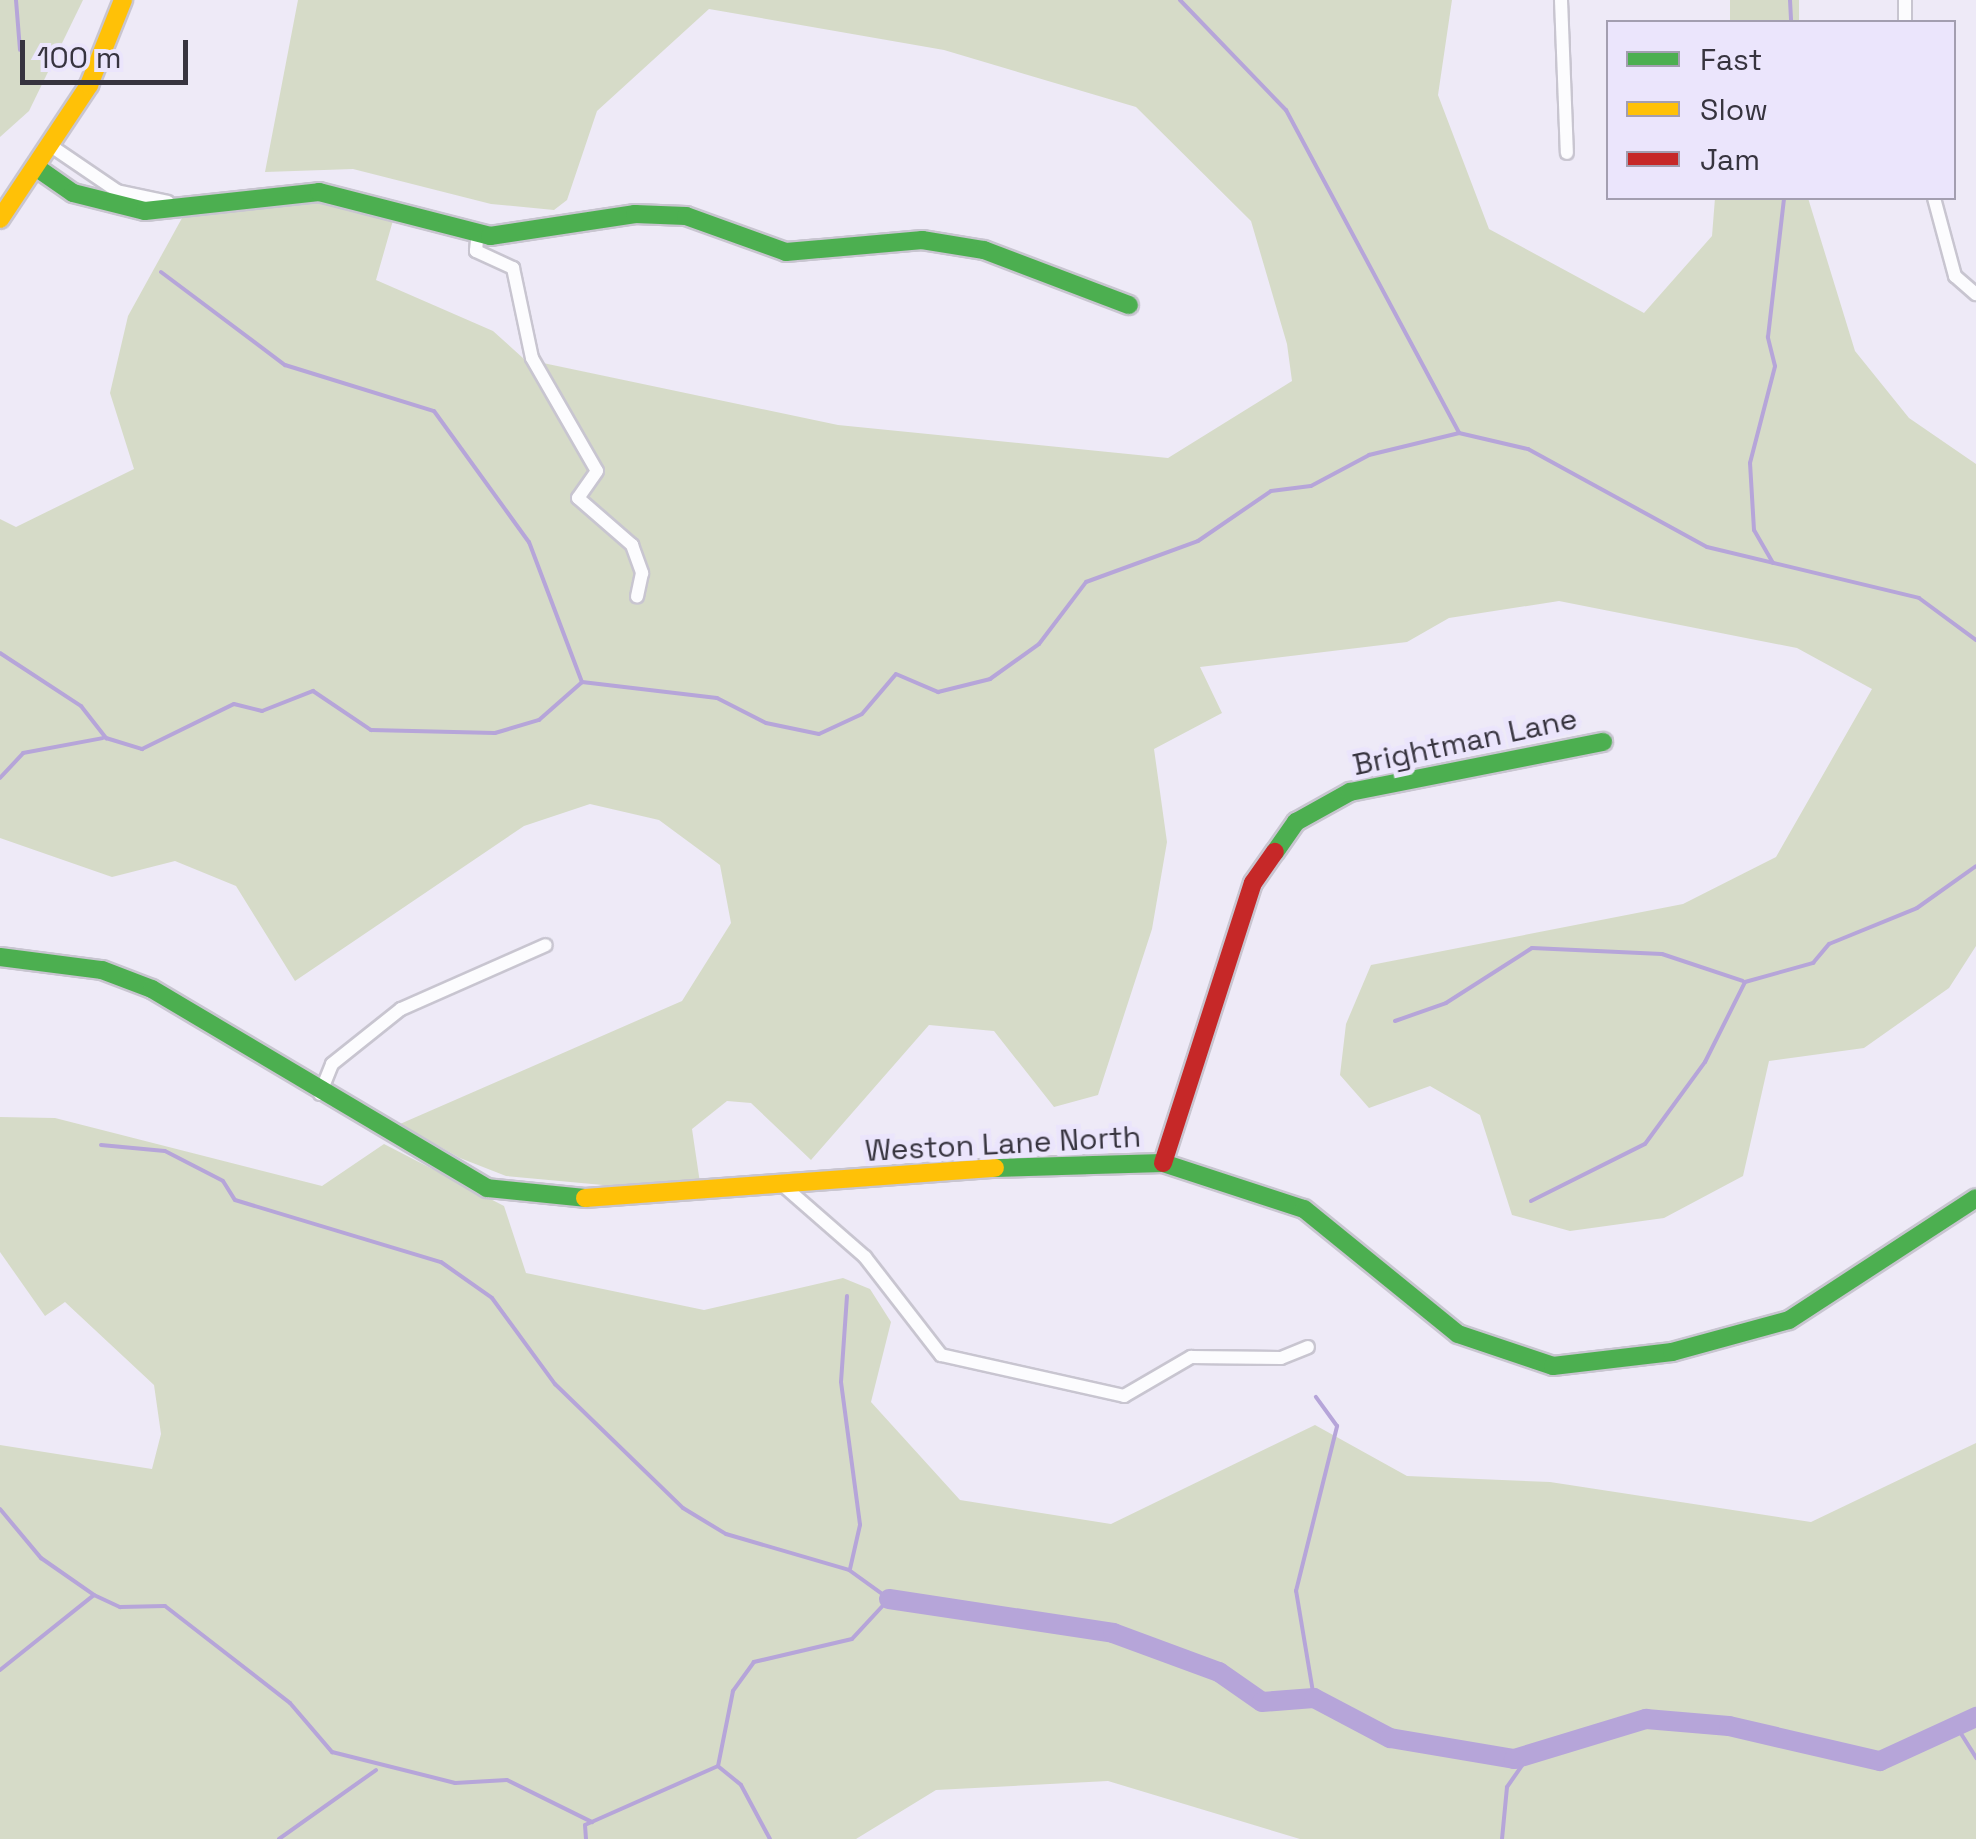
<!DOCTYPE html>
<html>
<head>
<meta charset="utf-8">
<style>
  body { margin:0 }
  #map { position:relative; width:1976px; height:1839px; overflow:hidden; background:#eeeaf7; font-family:"Space Grotesk",sans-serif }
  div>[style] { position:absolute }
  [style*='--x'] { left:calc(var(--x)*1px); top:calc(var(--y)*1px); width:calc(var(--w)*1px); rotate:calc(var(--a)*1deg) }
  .green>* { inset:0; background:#d6dbc8; transform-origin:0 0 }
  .stream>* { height:4px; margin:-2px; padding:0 2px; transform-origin:2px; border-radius:2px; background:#b6a5d9 }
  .river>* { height:20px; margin:-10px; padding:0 10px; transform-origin:10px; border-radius:10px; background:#b6a5d9 }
  .roads { filter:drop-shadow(2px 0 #c8c5d0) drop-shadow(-2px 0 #c8c5d0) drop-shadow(0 2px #c8c5d0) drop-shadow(0 -2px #c8c5d0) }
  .street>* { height:12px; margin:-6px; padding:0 6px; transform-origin:6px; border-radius:6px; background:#fcfcfe }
  .fast>* { height:18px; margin:-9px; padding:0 9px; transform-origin:9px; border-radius:9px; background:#4caf50 }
  .slow>* { height:18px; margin:-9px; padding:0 9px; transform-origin:9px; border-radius:9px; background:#ffc107 }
  .jam>* { height:18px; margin:-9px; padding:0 9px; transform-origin:9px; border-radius:9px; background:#c62828 }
  span { translate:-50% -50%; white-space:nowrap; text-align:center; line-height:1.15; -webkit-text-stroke:10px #ebe5fc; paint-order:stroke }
  .street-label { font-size:30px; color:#37343f }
  .legend { position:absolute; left:1606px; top:20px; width:350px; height:180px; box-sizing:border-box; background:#ebe5fc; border:2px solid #a39eb0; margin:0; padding:12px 18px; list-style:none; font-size:30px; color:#37343f }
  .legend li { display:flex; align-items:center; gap:20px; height:50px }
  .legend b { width:50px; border:2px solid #a39eb0 }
  .scale { position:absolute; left:20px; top:40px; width:168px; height:45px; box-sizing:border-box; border:5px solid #37343f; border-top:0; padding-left:12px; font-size:30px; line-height:35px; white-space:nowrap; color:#37343f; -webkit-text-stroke:8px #ebe5fc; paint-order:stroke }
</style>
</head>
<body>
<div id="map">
  <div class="green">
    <i style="clip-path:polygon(0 0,83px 0,29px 111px,0 137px)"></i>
    <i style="clip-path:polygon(298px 0,1452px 0,1438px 95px,1489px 229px,1644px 313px,1712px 236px,1715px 198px,1808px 198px,1855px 351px,1909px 418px,1976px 464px,1976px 946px,1949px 988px,1864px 1048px,1769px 1061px,1743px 1176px,1664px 1218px,1570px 1231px,1512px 1215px,1480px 1115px,1430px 1086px,1369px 1108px,1340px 1075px,1346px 1024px,1371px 965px,1683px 904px,1776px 857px,1872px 689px,1797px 648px,1559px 601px,1449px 618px,1407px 642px,1200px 667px,1222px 713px,1154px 749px,1167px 842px,1152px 929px,1098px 1095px,1054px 1107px,994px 1031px,929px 1025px,811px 1160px,751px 1103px,727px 1101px,692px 1129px,700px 1183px,657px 1190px,506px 1176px,460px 1158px,400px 1124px,682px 1001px,731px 923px,720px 865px,659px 820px,590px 804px,524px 826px,295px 981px,236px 886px,175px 861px,112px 877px,0 838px,0 519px,16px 527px,134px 469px,110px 393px,128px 316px,187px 209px,322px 201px,394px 217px,376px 280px,493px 331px,524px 359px,838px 425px,1168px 458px,1292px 381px,1287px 344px,1251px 221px,1136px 107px,944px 50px,709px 9px,597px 111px,567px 200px,554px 210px,491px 204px,353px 169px,265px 172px)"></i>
    <i style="left:1730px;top:0;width:69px;height:22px"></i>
    <i style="clip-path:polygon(0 1117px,55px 1118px,322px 1186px,384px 1144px,504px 1206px,526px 1273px,704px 1310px,843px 1278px,870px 1289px,891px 1322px,871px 1402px,960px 1500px,1111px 1524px,1315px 1425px,1407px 1476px,1550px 1482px,1811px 1522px,1976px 1443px,1976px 1839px,1300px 1839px,1108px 1781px,936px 1790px,856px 1839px,0 1839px,0 1445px,152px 1469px,161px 1434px,154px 1385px,65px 1302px,45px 1316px,0 1252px)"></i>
  </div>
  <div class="stream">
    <i style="--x:16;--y:0;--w:50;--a:85.4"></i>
    <i style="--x:1180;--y:0;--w:153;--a:46.1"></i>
    <i style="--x:1286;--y:110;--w:366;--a:61.8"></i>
    <i style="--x:1459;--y:433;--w:71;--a:13.1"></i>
    <i style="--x:1528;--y:449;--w:204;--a:28.7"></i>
    <i style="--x:1707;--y:547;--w:218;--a:13.5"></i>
    <i style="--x:1919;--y:598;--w:71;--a:36.4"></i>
    <i style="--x:1790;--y:0;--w:22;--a:87"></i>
    <i style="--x:161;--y:272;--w:155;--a:36.9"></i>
    <i style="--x:285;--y:365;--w:156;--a:17.2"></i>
    <i style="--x:434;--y:411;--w:162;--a:54.1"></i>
    <i style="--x:529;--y:542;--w:150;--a:69.3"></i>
    <i style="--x:582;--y:682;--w:136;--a:6.8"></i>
    <i style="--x:717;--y:698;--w:55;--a:27"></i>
    <i style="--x:766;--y:723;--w:54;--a:11.7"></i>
    <i style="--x:819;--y:734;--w:47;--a:-24.9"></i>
    <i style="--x:862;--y:714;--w:52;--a:-49.6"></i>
    <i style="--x:896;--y:674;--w:46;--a:23.2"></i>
    <i style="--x:938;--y:692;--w:54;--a:-14"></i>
    <i style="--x:990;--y:679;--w:60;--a:-35.5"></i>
    <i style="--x:1039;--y:644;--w:78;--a:-52.8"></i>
    <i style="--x:1086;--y:582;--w:119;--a:-20.1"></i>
    <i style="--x:1198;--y:541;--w:88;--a:-34.4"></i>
    <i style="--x:1271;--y:491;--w:40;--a:-7.1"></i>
    <i style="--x:1311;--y:486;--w:66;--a:-28.1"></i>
    <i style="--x:1369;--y:455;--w:93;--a:-13.7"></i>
    <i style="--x:1773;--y:563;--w:38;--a:-120"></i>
    <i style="--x:1754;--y:530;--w:67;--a:-93.4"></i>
    <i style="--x:1750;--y:463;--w:100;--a:-75.5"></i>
    <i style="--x:1775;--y:366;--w:30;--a:-104"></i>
    <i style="--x:1768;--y:337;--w:140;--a:-83.4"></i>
    <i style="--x:0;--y:653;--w:97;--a:33.2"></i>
    <i style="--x:81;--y:706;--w:41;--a:52"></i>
    <i style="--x:106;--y:738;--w:38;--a:17"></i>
    <i style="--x:142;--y:749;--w:102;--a:-26.1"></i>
    <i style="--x:234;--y:704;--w:29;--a:14"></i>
    <i style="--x:262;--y:711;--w:55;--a:-21.4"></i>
    <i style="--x:313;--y:691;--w:70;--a:33.9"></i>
    <i style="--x:371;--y:730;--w:124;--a:1.4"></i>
    <i style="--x:495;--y:733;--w:46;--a:-16.5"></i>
    <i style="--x:539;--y:720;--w:56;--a:-41.4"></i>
    <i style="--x:0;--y:778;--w:34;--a:-47"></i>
    <i style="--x:23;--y:753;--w:81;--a:-10.6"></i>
    <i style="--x:1395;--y:1021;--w:54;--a:-19.4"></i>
    <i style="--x:1446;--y:1003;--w:102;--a:-32.6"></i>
    <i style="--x:1532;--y:948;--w:130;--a:2.6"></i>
    <i style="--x:1662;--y:954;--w:85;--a:18.4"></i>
    <i style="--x:101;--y:1145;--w:64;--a:5.4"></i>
    <i style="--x:165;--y:1151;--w:65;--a:27.3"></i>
    <i style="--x:223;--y:1181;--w:22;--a:58"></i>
    <i style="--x:235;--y:1200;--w:215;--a:16.8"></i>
    <i style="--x:441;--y:1262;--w:62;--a:35.2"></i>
    <i style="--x:492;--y:1298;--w:107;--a:53.8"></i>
    <i style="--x:555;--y:1384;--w:178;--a:44.1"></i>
    <i style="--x:683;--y:1508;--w:50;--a:31.2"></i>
    <i style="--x:726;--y:1534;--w:128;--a:16.3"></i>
    <i style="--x:849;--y:1570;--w:49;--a:35.9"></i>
    <i style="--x:889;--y:1599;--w:54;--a:132.8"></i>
    <i style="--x:852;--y:1639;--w:101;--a:166.8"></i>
    <i style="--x:754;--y:1662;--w:36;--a:126"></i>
    <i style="--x:733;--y:1691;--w:76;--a:101.3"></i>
    <i style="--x:718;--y:1766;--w:145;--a:156.1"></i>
    <i style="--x:585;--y:1825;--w:14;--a:86"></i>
    <i style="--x:1531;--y:1201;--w:127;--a:-26.6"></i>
    <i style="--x:1645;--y:1144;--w:102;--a:-53.8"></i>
    <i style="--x:1705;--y:1062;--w:89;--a:-63.4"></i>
    <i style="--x:1745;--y:982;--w:71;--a:-15.6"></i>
    <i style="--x:1813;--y:963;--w:25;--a:-50"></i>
    <i style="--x:1829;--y:944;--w:95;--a:-22.2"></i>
    <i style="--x:1917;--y:908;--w:72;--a:-35.4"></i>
    <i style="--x:847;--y:1296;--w:86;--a:94"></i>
    <i style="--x:841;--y:1382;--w:144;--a:82.4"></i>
    <i style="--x:860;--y:1525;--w:45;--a:102.8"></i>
    <i style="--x:0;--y:1509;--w:64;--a:50.1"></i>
    <i style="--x:41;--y:1558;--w:65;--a:34.9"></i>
    <i style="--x:0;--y:1670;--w:120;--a:-38.6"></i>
    <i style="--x:94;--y:1595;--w:29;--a:25"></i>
    <i style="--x:120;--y:1607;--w:45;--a:-1.3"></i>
    <i style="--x:165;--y:1606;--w:158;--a:37.8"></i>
    <i style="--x:290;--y:1703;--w:65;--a:49.4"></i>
    <i style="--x:332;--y:1752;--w:127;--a:14.1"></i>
    <i style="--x:455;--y:1783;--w:52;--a:-3.3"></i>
    <i style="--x:507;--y:1780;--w:95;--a:26.3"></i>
    <i style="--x:1314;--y:1698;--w:109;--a:-99.5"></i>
    <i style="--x:1296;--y:1591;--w:170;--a:-76"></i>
    <i style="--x:1337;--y:1426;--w:36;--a:-126"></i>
    <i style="--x:1960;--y:1732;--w:31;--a:58"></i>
    <i style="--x:719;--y:1767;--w:28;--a:39"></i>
    <i style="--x:741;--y:1785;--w:61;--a:61.8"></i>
    <i style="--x:279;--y:1839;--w:119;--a:-35.4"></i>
    <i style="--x:1502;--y:1839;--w:52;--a:-84.5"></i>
    <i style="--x:1507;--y:1787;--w:40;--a:-55.1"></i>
  </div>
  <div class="river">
    <i style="--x:889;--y:1599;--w:227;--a:8.6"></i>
    <i style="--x:1113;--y:1633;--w:113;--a:20.2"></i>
    <i style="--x:1219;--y:1672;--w:52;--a:34.9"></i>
    <i style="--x:1262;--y:1702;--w:52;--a:-4.4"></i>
    <i style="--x:1314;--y:1698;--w:86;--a:27.8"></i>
    <i style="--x:1390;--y:1738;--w:126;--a:9.6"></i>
    <i style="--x:1514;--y:1759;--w:138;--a:-16.9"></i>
    <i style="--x:1646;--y:1719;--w:83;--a:4.8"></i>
    <i style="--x:1729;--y:1726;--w:155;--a:13.1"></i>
    <i style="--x:1880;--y:1761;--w:106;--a:-24.6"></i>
  </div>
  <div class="roads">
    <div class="street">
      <i style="--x:1561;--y:0;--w:153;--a:87.8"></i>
      <i style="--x:1905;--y:0;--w:22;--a:90"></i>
      <i style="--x:54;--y:148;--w:76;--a:34.3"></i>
      <i style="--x:117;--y:191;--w:52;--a:12.2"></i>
      <i style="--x:1934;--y:198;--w:81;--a:74.9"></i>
      <i style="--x:1955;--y:276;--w:28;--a:41"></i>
      <i style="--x:478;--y:231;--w:20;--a:96"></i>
      <i style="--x:476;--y:251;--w:41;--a:24.7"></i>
      <i style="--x:513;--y:268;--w:92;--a:78.1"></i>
      <i style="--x:532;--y:358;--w:130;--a:60.1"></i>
      <i style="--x:597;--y:471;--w:33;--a:125"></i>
      <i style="--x:578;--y:498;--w:72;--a:41"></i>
      <i style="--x:632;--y:545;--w:30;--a:70"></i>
      <i style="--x:642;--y:573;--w:24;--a:102"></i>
      <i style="--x:320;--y:1094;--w:32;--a:-68"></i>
      <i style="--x:332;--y:1064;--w:88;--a:-38.6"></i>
      <i style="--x:401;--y:1009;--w:158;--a:-23.8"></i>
      <i style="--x:786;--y:1188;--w:105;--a:41.1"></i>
      <i style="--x:865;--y:1257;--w:124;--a:52.2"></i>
      <i style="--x:941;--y:1355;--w:188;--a:12.6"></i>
      <i style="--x:1124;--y:1396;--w:78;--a:-30.2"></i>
      <i style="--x:1191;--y:1357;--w:90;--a:0.6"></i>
      <i style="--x:1281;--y:1358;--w:29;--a:-22"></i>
    </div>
    <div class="fast">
      <i style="--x:40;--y:170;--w:40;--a:34.9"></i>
      <i style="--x:73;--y:193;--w:74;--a:14"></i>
      <i style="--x:145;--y:211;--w:175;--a:-6.2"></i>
      <i style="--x:319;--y:192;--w:177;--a:14.4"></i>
      <i style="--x:490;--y:236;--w:147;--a:-8.6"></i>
      <i style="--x:635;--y:214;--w:51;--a:2.2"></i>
      <i style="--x:686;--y:216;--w:106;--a:19.8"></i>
      <i style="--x:786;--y:252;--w:137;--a:-5"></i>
      <i style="--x:922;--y:240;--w:63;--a:9.2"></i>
      <i style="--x:984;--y:250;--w:155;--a:20.8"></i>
      <i style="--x:1275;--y:852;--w:37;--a:-55"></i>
      <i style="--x:1296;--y:822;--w:62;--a:-29.1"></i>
      <i style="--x:1350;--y:792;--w:258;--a:-11.2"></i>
      <i style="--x:0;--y:957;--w:103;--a:7.3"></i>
      <i style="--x:102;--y:970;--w:53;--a:20.8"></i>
      <i style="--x:152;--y:989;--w:390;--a:30.7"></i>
      <i style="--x:487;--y:1188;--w:99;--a:5.8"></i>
      <i style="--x:995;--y:1168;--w:168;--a:-1.7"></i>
      <i style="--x:1163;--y:1163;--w:148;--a:18.1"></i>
      <i style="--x:1304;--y:1209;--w:198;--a:39.1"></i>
      <i style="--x:1458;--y:1334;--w:100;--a:18.6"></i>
      <i style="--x:1553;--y:1366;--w:120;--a:-6.7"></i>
      <i style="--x:1672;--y:1352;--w:121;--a:-15.3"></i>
      <i style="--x:1789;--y:1320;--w:223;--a:-33.1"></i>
    </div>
    <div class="slow">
      <i style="--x:0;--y:219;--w:161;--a:-56.4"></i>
      <i style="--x:89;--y:85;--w:92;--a:-68.2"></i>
      <i style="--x:585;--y:1198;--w:411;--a:-4.2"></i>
    </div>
    <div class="jam">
      <i style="--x:1163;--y:1163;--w:294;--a:-72.2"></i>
      <i style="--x:1253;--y:883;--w:38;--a:-55"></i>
    </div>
  </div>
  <div class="street-label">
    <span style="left:1465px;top:742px;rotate:-12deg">Brightman Lane</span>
    <span style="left:1003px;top:1144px;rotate:-3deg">Weston Lane North</span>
  </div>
  <ul class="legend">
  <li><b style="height:12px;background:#4caf50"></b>Fast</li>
  <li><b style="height:12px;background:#ffc107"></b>Slow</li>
  <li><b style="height:12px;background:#c62828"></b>Jam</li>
  </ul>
  <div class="scale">100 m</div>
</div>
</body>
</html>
